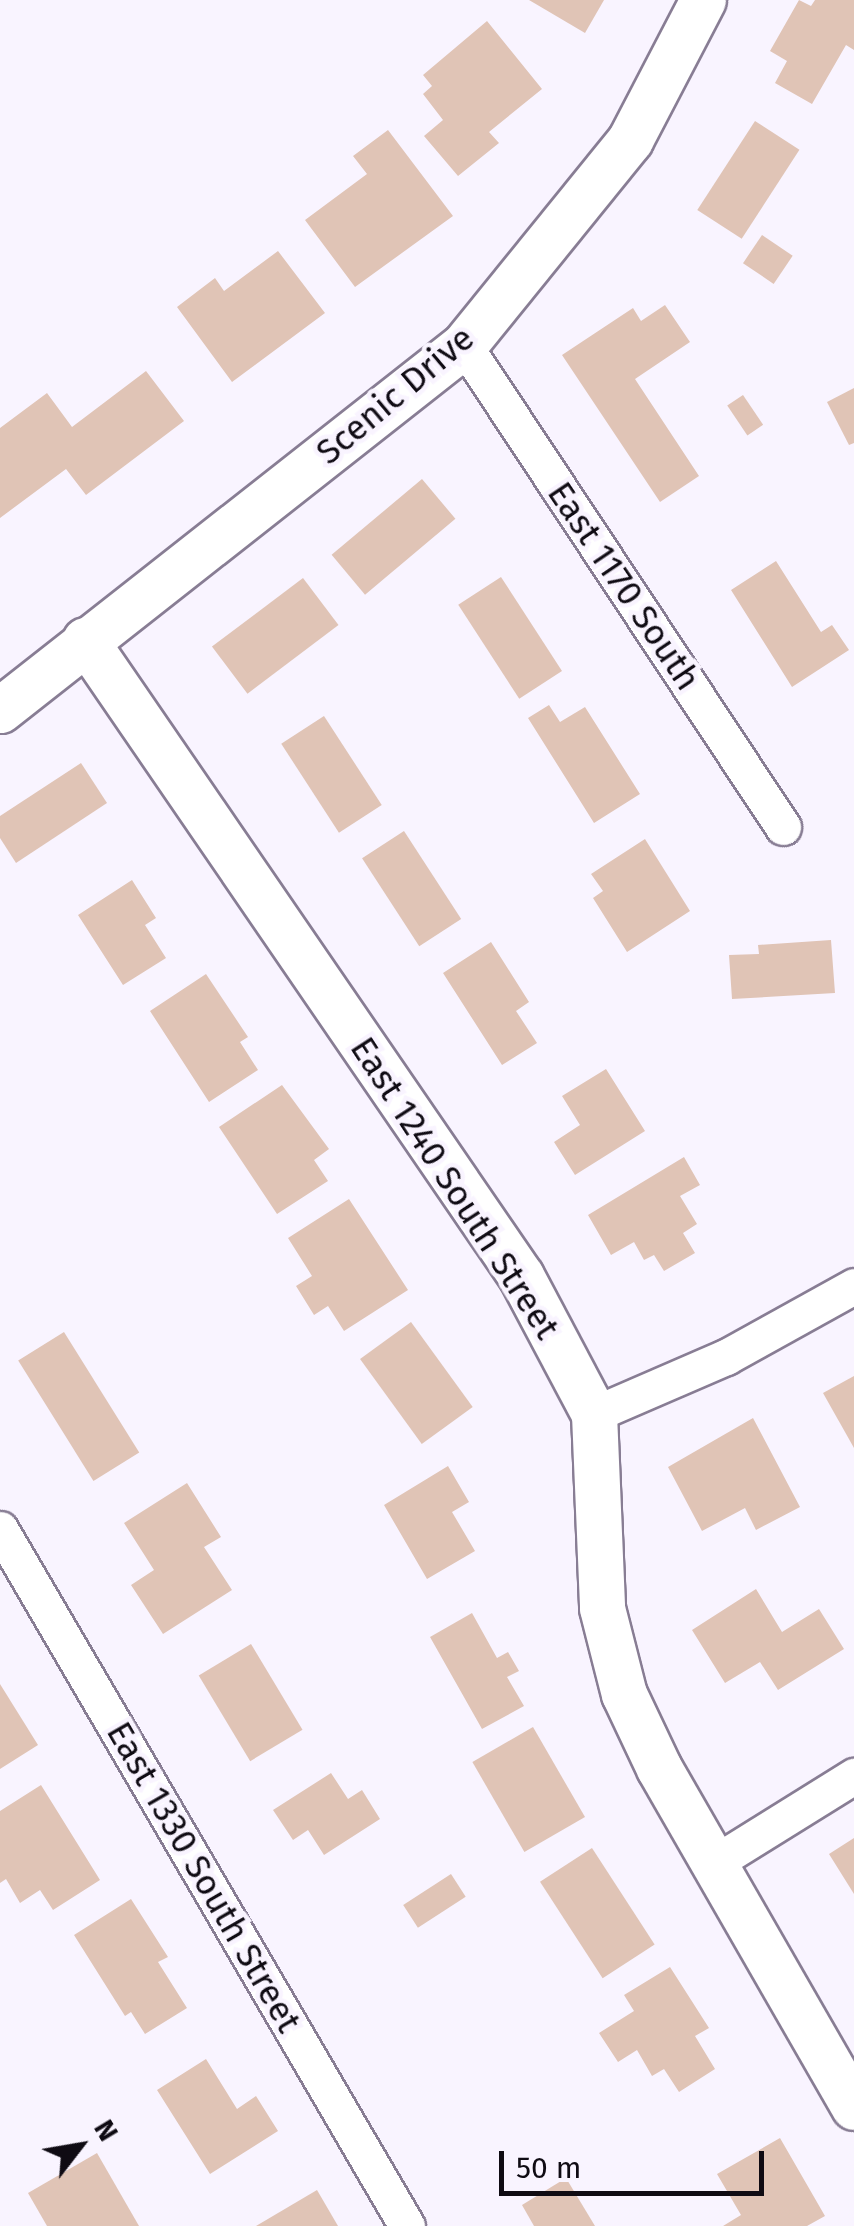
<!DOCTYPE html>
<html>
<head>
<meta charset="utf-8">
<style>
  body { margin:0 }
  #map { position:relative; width:854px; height:2226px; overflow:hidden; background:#f9f4ff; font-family:"Fira Sans",sans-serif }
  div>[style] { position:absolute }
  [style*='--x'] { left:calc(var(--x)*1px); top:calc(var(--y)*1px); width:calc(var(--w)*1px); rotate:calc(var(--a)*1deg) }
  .building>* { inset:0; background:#e0c4b6; transform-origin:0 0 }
  .roads { filter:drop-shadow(2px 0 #887d94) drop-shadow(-2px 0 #887d94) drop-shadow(0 2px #887d94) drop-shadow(0 -2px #887d94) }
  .minor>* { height:35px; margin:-17.5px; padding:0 17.5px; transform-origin:17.5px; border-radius:17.5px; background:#fff }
  .tertiary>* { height:45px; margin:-22.5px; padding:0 22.5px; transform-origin:22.5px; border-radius:22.5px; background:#fff }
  span { translate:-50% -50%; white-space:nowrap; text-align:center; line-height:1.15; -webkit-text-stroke:9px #f9f4ff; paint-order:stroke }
  .street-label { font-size:35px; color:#0f0b13 }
  .north { position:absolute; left:30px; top:2096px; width:100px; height:100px; -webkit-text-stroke:8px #f9f4ff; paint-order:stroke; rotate:59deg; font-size:28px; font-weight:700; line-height:40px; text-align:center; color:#0f0b13 }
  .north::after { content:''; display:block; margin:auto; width:35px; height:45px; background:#0f0b13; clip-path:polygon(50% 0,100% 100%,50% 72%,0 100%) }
  .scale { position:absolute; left:499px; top:2151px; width:265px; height:45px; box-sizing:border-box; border:5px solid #0f0b13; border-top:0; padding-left:12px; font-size:30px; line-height:35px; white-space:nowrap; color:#0f0b13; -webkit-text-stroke:8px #f9f4ff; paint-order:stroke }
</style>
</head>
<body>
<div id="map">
  <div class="building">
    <i style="clip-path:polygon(529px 0,604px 0,585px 33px)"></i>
    <i style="clip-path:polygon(799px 0,811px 6px,815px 0,854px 0,854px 50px,846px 45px,812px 104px,775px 83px,787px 61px,770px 51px)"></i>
    <i style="clip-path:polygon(487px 21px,542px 89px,489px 132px,499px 143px,458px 176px,424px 136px,443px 120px,423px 94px,432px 86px,423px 75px)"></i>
    <i style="left:755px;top:121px;width:53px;height:106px;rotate:33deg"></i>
    <i style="clip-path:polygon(388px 130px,453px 216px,355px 287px,305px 220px,367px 174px,353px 156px)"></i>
    <i style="left:762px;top:235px;width:37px;height:34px;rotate:34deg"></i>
    <i style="clip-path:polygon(278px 251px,325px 313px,232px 382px,177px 307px,215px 278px,224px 291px)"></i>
    <i style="clip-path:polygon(665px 305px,690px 342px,635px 379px,699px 476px,660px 502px,562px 355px,633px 308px,641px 321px)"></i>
    <i style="clip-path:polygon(146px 371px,184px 421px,86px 495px,66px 469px,0 518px,0 428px,47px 393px,72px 427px)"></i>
    <i style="clip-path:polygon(854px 388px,854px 443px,849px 445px,827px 402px)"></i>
    <i style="left:743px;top:395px;width:36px;height:19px;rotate:56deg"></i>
    <i style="left:422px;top:479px;width:52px;height:118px;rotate:50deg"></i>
    <i style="clip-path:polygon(776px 561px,821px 632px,832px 625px,849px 650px,792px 687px,731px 590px)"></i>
    <i style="left:501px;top:577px;width:112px;height:51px;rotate:57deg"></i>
    <i style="left:303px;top:578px;width:59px;height:114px;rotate:53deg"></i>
    <i style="clip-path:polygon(549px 705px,560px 722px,585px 707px,640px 794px,594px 823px,528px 718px)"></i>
    <i style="left:324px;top:716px;width:106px;height:51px;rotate:57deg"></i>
    <i style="clip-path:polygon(81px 763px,107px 803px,16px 863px,0 838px,0 816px)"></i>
    <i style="left:404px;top:831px;width:105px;height:50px;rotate:57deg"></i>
    <i style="clip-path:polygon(645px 839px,690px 911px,627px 952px,593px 898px,603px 891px,591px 874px)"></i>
    <i style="clip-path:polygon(132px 880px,156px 918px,145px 925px,166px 958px,123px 985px,78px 915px)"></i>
    <i style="clip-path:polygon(831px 940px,835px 993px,732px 999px,729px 955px,759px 954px,758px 945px)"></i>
    <i style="clip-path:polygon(491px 942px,529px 1002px,516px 1011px,537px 1043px,502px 1065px,443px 973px)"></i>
    <i style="clip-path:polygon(206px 974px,248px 1037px,240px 1042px,258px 1070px,209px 1102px,150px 1011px)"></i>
    <i style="clip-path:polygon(606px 1069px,645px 1131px,575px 1175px,554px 1142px,580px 1125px,562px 1096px)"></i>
    <i style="clip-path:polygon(282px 1085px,329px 1149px,314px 1160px,328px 1181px,277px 1214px,219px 1127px)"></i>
    <i style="clip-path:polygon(684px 1157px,700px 1185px,680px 1196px,697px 1224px,683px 1233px,695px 1253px,664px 1271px,654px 1255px,644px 1260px,634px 1242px,611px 1255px,588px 1215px)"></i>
    <i style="clip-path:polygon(349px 1199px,408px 1290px,344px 1331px,328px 1306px,314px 1315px,296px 1286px,312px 1276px,288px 1238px)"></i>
    <i style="left:411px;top:1322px;width:105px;height:63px;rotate:54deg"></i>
    <i style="left:64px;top:1332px;width:142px;height:54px;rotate:58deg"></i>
    <i style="clip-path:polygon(854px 1376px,854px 1448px,823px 1393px)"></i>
    <i style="clip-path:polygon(753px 1418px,800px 1507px,756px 1530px,745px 1508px,702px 1531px,668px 1467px)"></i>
    <i style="clip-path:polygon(448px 1466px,469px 1502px,452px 1512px,475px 1551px,427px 1579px,384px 1505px)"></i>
    <i style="clip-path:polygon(187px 1483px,221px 1537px,204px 1547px,232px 1590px,163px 1634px,131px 1585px,154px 1570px,124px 1523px)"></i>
    <i style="clip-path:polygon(756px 1589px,782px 1632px,819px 1609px,844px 1649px,778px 1690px,760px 1662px,725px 1683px,692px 1630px)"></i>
    <i style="clip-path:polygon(472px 1613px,497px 1658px,508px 1652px,519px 1671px,507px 1677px,524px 1706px,482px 1729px,430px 1637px)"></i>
    <i style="left:251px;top:1644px;width:100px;height:61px;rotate:59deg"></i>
    <i style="clip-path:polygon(0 1684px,38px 1745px,0 1769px)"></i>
    <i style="left:533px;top:1727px;width:104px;height:70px;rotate:60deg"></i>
    <i style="clip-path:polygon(331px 1773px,348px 1799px,362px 1790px,380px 1819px,324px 1855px,308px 1830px,293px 1840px,273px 1810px)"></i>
    <i style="clip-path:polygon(41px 1785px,100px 1880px,53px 1910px,40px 1890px,20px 1903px,6px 1879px,0 1883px,0 1811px)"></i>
    <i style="clip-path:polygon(854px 1838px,854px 1894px,829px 1854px)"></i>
    <i style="left:592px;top:1848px;width:115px;height:62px;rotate:57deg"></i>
    <i style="left:451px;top:1874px;width:27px;height:57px;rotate:57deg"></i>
    <i style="clip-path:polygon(131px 1899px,168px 1957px,158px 1962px,187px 2008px,145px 2034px,131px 2012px,125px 2016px,74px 1935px)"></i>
    <i style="clip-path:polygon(670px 1967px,709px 2028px,695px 2036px,715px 2069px,679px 2092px,664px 2069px,652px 2076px,637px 2050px,618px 2062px,599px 2033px,634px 2011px,624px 1995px)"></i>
    <i style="clip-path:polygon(206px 2059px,237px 2109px,256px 2096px,278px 2131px,210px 2174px,157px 2090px)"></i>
    <i style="clip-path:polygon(780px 2138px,825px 2216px,807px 2226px,723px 2226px,741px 2215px,717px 2174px)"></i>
    <i style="clip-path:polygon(97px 2153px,139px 2226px,47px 2226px,28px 2193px)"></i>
    <i style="clip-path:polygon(566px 2178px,595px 2226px,534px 2226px,522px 2205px)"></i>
    <i style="clip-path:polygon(317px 2190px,338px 2226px,256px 2226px)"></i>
  </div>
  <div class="roads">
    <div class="minor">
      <i style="--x:464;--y:345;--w:578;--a:56.5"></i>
      <i style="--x:594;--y:1414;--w:144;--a:-23.4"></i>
      <i style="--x:726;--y:1357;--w:146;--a:-29"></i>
      <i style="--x:0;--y:1529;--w:807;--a:59.72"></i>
      <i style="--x:714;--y:1863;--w:165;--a:-31.9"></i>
    </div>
    <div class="tertiary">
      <i style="--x:85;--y:640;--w:771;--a:55.57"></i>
      <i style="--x:521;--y:1276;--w:156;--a:62.1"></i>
      <i style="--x:594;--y:1414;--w:194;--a:87.6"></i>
      <i style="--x:602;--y:1608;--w:89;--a:75.7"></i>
      <i style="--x:624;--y:1694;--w:82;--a:64.7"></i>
      <i style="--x:659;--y:1768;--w:391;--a:60.1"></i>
      <i style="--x:0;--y:710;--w:590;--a:-38.19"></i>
      <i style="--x:464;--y:345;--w:264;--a:-51"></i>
      <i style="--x:630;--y:140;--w:158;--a:-62.5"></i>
    </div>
  </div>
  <div class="street-label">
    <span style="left:395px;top:395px;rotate:-40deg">Scenic Drive</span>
    <span style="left:624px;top:586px;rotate:56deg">East 1170 South</span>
    <span style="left:455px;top:1188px;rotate:57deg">East 1240 South Street</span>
    <span style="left:204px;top:1877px;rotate:60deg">East 1330 South Street</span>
  </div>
  <div class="north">N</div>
  <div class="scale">50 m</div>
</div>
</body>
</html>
